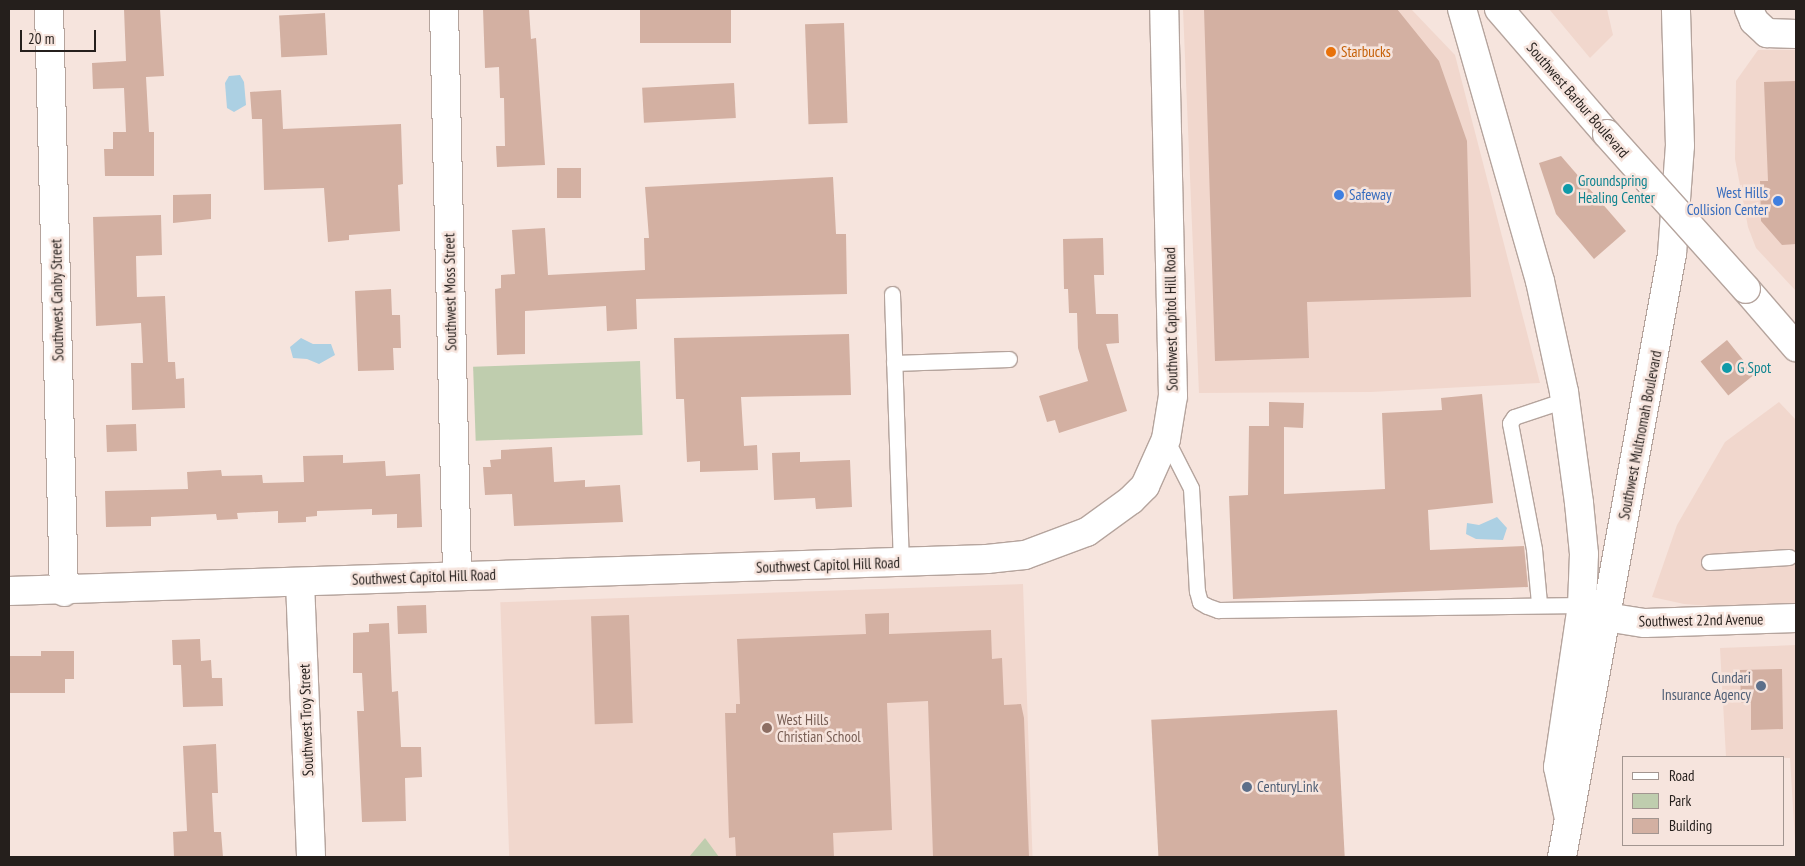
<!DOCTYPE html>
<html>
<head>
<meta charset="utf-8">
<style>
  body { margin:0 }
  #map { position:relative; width:1805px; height:866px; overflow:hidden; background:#f6e4dd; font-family:"PT Sans Narrow",sans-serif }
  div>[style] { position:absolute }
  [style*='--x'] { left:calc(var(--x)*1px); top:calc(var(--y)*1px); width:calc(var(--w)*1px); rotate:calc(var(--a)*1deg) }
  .built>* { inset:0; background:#f1d7cd; transform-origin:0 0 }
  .green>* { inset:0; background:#bfcdae; transform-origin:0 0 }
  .water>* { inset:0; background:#acd0e3 }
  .building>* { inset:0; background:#d3b0a2; transform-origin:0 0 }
  .roads { filter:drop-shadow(1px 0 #b5a49d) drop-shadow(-1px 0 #b5a49d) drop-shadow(0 1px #b5a49d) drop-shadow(0 -1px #b5a49d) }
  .service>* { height:15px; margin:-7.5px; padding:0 7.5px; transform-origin:7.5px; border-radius:7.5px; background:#fff }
  .minor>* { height:28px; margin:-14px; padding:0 14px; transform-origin:14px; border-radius:14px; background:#fff }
  .tertiary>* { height:28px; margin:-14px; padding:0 14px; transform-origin:14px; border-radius:14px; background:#fff }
  .secondary>* { height:28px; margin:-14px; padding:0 14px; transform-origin:14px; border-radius:14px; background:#fff }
  .primary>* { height:28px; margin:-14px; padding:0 14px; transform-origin:14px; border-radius:14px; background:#fff }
  .bridges { filter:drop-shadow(1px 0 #b5a49d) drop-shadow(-1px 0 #b5a49d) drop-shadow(0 1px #b5a49d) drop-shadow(0 -1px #b5a49d) }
  .primary-bridge>* { height:28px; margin:-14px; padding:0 14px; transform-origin:14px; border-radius:14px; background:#fff }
  .dots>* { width:14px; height:14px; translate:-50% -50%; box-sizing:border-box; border:2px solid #f6e4dd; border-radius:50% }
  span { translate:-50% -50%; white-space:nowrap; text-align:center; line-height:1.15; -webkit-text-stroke:5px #f6e4dd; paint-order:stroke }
  .food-label { font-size:15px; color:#c56008 }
  .left { translate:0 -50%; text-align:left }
  .street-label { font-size:15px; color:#251f1c }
  .culture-label { font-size:15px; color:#0d838f }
  .shop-label { font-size:15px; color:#366cbe }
  .right { translate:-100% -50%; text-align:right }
  .service-label { font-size:15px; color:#4e5e75 }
  .education-label { font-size:15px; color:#785e54 }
  .frame { position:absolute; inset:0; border:10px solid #251f1c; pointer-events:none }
  .legend { position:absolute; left:1622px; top:756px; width:162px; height:90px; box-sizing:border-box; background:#f6e4dd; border:1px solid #a29590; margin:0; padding:6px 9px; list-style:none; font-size:15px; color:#251f1c }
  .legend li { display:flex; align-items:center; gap:10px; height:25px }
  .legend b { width:25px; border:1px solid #a29590 }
  .scale { position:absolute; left:20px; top:30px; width:76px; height:22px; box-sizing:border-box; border:2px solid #251f1c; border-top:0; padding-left:6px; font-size:15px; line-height:18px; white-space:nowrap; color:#251f1c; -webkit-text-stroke:4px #f6e4dd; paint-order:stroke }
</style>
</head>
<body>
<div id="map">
  <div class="built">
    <i style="clip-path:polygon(1183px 9px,1411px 9px,1455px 55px,1540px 383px,1371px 392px,1199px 393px)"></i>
    <i style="clip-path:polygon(1549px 9px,1607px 9px,1613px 35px,1590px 58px)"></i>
    <i style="clip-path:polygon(1758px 50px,1796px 50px,1796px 291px,1756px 248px,1748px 227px,1735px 159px,1736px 81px)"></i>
    <i style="clip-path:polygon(1779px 402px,1796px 420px,1796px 607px,1733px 608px,1684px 604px,1652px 597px,1677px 525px,1725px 442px)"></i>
    <i style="left:1023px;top:584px;width:273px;height:523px;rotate:88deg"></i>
    <i style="clip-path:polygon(1796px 645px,1796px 857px,1790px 758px,1726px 757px,1720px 648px)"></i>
  </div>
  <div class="green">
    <i style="left:640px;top:361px;width:74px;height:167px;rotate:88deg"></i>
    <i style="clip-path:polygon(705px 838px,719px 857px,689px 857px)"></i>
  </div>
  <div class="water">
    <i style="clip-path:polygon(240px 75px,244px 82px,246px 105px,234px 112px,227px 108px,225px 83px,229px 76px)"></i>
    <i style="clip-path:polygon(301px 338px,313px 344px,331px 344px,335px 355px,319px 364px,307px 359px,293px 358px,290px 347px)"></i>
    <i style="clip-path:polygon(1497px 517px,1507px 528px,1503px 540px,1476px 539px,1466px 534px,1467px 523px,1479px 525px)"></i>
  </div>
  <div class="building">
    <i style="clip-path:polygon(124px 9px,160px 9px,164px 76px,146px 77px,149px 132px,154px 132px,154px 176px,105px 176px,104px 149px,113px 149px,113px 132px,126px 132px,124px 88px,93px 89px,92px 63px,126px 61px)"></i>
    <i style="clip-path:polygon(483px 9px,529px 9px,531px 39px,536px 38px,545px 165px,497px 167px,496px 146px,505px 146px,504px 98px,500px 98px,499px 67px,485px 68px)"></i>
    <i style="left:640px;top:9px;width:91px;height:34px"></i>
    <i style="clip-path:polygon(1204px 9px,1397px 9px,1439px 61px,1467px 141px,1471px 297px,1307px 302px,1309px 358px,1215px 361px)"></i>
    <i style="left:325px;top:13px;width:42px;height:46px;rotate:87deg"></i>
    <i style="left:844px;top:23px;width:100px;height:39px;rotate:88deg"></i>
    <i style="clip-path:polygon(1796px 81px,1796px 244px,1782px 245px,1761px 221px,1760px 181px,1768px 181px,1764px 82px)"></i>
    <i style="left:734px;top:83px;width:35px;height:92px;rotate:87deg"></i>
    <i style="clip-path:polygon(281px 90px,283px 129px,401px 124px,403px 184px,398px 185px,400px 231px,349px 235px,349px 240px,328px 242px,324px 188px,264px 190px,262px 119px,252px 119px,250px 92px)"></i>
    <i style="clip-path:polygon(1561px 156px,1626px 231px,1594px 259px,1556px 214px,1539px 163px)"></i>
    <i style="left:557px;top:168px;width:24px;height:30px"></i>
    <i style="clip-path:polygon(833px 177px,836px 234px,846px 234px,847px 294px,636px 299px,637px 329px,607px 331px,606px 306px,525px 311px,525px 354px,497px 355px,495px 289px,501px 288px,501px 275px,515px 274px,512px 230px,545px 228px,548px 275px,645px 270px,644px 238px,649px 238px,645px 187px)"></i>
    <i style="clip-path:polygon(211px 194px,211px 219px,173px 223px,173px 195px)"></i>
    <i style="clip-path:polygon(161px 215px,162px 255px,136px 256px,137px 297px,165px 296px,168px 362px,175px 362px,176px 379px,184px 378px,185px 408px,132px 410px,131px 363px,143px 363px,141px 323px,96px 326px,93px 217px)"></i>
    <i style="clip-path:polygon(1103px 238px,1104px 275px,1094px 275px,1096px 314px,1118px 314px,1119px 343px,1106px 344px,1127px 411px,1059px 433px,1055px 420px,1047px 422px,1039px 396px,1088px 381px,1078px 348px,1077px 313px,1069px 313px,1068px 289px,1064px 289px,1063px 239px)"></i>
    <i style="clip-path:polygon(391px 289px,392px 315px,400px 315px,401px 348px,393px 348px,394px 370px,358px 371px,355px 291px)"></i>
    <i style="clip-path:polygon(849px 334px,851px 395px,741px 397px,744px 446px,757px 445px,758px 470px,700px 472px,700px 461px,687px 462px,684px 399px,676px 399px,674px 338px)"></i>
    <i style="left:1727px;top:340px;width:44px;height:34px;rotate:51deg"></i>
    <i style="clip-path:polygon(1482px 394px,1493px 503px,1428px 510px,1430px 550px,1524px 546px,1528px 587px,1233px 599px,1229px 496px,1248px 495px,1249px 426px,1269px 426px,1269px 402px,1304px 403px,1303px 428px,1284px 427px,1284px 494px,1385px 489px,1382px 413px,1442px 410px,1441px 398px)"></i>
    <i style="left:136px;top:424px;width:27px;height:30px;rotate:88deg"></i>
    <i style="clip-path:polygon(552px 447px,554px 482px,585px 480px,585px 487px,620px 485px,623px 522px,514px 526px,512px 494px,485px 495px,483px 467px,491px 467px,490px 460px,501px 459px,501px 450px)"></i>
    <i style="clip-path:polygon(800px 452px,800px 462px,850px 460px,852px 507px,816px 509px,815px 498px,774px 500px,772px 453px)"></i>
    <i style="clip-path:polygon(343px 455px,343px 463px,385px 461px,386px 476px,420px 474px,422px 527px,397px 528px,397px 514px,372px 515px,372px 509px,317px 511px,317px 516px,306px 517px,306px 522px,278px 523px,278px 511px,237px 513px,238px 519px,217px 520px,216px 514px,151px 517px,151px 526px,106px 527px,105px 491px,188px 489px,187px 472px,221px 470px,222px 476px,262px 475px,263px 483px,304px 482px,303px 456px)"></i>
    <i style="left:426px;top:605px;width:28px;height:29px;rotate:88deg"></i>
    <i style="clip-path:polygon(889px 613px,889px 634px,991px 630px,992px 659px,1002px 658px,1004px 705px,1021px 704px,1024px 718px,1029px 857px,933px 857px,928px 701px,887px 703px,892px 830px,833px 833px,834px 857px,736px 857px,735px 837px,729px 838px,725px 713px,736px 713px,736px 704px,740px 704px,737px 639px,866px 634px,865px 614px)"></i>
    <i style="left:629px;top:615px;width:108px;height:38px;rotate:88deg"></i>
    <i style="clip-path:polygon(389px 623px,392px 692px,398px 691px,401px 747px,421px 747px,422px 777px,405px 778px,406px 821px,362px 822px,357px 711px,364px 711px,362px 673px,353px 673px,353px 633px,369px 632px,369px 624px)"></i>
    <i style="clip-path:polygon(200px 639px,201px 661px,211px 660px,212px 678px,222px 678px,223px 706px,183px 707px,181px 665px,173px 665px,172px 640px)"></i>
    <i style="clip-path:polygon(41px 651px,74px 651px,74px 679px,65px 679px,65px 693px,9px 693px,9px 656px,41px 656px)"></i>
    <i style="clip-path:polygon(1782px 669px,1783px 729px,1751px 730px,1751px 703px,1741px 703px,1740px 670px)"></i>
    <i style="left:1337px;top:710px;width:147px;height:186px;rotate:87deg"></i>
    <i style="clip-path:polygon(216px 744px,218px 793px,212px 793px,214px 832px,221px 832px,223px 857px,174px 857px,173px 832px,187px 831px,183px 746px)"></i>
  </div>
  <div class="roads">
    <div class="service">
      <i style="--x:892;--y:294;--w:268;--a:88.1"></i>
      <i style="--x:894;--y:363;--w:115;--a:-2"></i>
      <i style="--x:1166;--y:439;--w:55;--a:63"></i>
      <i style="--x:1191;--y:488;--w:103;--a:86.7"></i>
      <i style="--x:1197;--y:591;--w:11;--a:75"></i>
      <i style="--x:1200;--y:602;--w:8;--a:30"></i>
      <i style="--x:1207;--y:606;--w:12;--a:20"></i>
      <i style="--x:1218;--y:610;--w:364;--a:-0.8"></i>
      <i style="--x:1709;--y:562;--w:80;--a:-3.6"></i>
      <i style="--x:1539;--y:603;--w:54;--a:-95.3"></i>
      <i style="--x:1534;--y:549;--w:128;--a:-100.8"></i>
      <i style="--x:1510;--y:423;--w:7;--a:-56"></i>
      <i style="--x:1514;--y:417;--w:54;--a:-18.4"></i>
    </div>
    <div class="minor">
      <i style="--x:49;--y:9;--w:583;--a:88.53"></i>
      <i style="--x:444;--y:9;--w:566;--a:88.68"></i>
      <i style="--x:1749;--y:9;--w:13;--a:67"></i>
      <i style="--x:1754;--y:21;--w:18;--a:43"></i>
      <i style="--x:1767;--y:33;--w:29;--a:2"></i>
      <i style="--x:300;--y:582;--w:275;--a:87.7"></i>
    </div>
    <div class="tertiary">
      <i style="--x:9;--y:591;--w:979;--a:-1.87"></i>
      <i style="--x:987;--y:559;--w:38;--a:-6"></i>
      <i style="--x:1025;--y:555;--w:66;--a:-20.4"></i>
      <i style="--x:1087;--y:532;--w:54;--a:-36"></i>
      <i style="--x:1131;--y:500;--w:20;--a:-45"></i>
      <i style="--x:1145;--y:486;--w:51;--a:-65.9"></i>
      <i style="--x:1166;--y:439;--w:44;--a:-80.8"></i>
      <i style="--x:1173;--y:396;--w:387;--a:-91.3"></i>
      <i style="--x:1606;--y:617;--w:39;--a:9"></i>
      <i style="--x:1645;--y:623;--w:151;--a:-1.9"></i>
    </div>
    <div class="secondary">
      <i style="--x:1562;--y:857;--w:613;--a:-79.66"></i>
      <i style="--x:1672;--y:254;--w:108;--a:-85.8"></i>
      <i style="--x:1680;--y:146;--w:137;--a:-91.7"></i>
    </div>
    <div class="primary">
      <i style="--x:1462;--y:9;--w:283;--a:74"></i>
      <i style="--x:1540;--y:281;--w:114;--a:77.8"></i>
      <i style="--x:1564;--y:392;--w:112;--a:82.3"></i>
      <i style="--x:1579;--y:503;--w:51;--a:84.4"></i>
      <i style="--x:1584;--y:554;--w:51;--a:92.2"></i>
      <i style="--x:1582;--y:605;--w:164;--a:98.4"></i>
      <i style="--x:1558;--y:767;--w:53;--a:78.1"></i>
      <i style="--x:1499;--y:9;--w:165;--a:49.2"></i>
      <i style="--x:1746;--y:289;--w:77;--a:49.2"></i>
    </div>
  </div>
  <div class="bridges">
    <div class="primary-bridge">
      <i style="--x:1607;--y:134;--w:208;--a:48.1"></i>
    </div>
  </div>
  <div class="dots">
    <i style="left:1331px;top:52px;background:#e8710a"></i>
    <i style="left:1568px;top:189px;background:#0f9aa8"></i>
    <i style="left:1339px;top:195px;background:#3f7fe0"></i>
    <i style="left:1778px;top:201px;background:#3f7fe0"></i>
    <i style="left:1727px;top:368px;background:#0f9aa8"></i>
    <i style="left:1761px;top:686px;background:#5c6f8a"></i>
    <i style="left:767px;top:728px;background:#8d6e63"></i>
    <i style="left:1247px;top:787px;background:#5c6f8a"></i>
  </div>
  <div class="food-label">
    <span class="left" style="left:1341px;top:52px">Starbucks</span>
  </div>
  <div class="street-label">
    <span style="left:1578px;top:100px;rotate:49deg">Southwest Barbur Boulevard</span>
    <span style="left:450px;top:292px;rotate:-91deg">Southwest Moss Street</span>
    <span style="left:57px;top:300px;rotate:-91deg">Southwest Canby Street</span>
    <span style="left:1171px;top:319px;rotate:-91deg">Southwest Capitol Hill Road</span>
    <span style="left:1640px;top:435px;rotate:-79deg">Southwest Multnomah Boulevard</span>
    <span style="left:828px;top:565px;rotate:-2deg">Southwest Capitol Hill Road</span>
    <span style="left:424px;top:577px;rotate:-2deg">Southwest Capitol Hill Road</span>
    <span style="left:1701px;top:620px;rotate:-1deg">Southwest 22nd Avenue</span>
    <span style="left:306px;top:720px;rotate:-92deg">Southwest Troy Street</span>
  </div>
  <div class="culture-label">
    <span class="left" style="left:1578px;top:189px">Groundspring<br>Healing Center</span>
    <span class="left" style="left:1737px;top:368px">G Spot</span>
  </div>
  <div class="shop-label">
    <span class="right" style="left:1768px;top:201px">West Hills<br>Collision Center</span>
    <span class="left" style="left:1349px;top:195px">Safeway</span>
  </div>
  <div class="service-label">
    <span class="right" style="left:1751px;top:686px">Cundari<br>Insurance Agency</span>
    <span class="left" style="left:1257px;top:787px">CenturyLink</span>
  </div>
  <div class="education-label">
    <span class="left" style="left:777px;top:728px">West Hills<br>Christian School</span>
  </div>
  <div class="frame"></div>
  <ul class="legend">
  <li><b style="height:6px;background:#fff"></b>Road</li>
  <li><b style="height:14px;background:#bfcdae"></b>Park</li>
  <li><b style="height:14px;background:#d3b0a2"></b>Building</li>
  </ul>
  <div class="scale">20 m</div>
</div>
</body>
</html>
